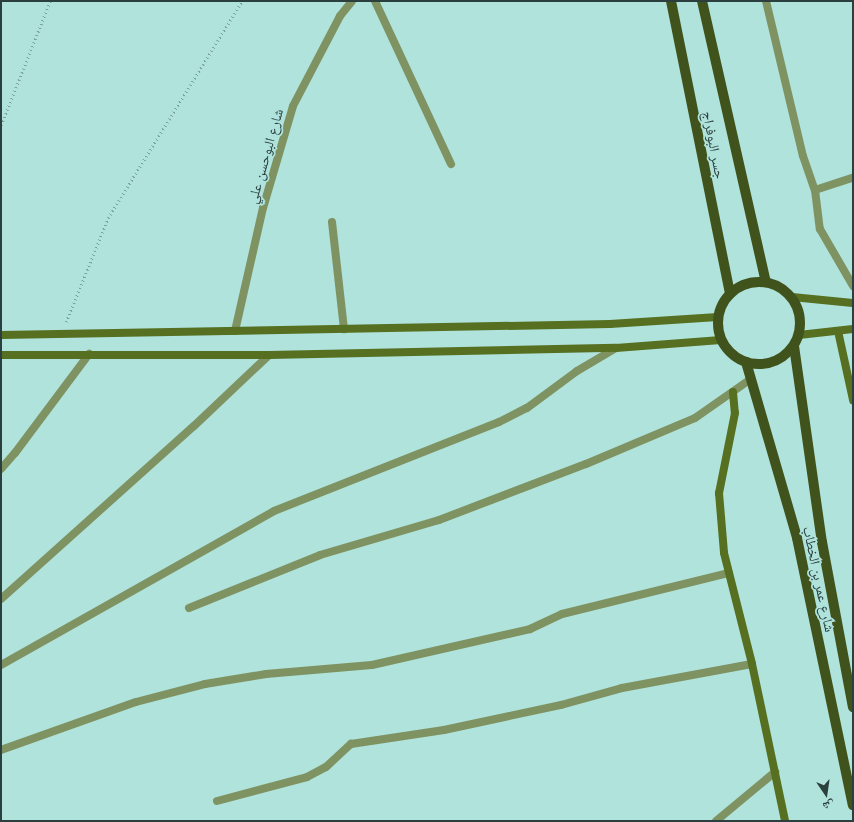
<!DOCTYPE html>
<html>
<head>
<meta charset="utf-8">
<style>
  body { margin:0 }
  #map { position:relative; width:854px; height:822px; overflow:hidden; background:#afe3dc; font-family:Helvetica,"Noto Naskh Arabic",sans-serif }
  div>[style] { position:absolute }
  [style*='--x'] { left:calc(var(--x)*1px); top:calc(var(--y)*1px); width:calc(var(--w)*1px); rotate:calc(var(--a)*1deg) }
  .path>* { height:2.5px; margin-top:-1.25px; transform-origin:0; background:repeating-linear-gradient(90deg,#7ca49f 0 1px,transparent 0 4px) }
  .street>* { height:8px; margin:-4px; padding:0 4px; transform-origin:4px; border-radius:4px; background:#7f9261 }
  .secondary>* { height:8px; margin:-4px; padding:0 4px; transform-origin:4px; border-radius:4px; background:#566f20 }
  .primary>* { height:10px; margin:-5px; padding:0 5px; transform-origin:5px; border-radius:5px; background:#41531c }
  .primary>.ring { margin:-5px; padding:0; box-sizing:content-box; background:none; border:10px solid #41531c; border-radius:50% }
  span { translate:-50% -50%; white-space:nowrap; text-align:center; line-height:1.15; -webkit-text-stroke:3.5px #afe3dc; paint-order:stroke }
  .street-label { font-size:14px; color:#2b403e }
  .frame { position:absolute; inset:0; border:2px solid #2b403e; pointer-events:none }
  .north { position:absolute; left:806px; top:774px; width:40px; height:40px; -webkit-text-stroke:3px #afe3dc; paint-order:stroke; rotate:167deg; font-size:11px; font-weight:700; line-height:16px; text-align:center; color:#2b403e }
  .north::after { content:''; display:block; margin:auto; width:14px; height:18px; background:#2b403e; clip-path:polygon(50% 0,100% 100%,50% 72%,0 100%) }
</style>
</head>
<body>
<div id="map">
  <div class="path">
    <i style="--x:1;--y:125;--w:133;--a:-68.4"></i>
    <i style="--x:66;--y:322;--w:112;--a:-68"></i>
    <i style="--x:108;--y:218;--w:255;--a:-58.3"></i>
  </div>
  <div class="street">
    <i style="--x:375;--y:1;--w:180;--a:65"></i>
    <i style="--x:766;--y:1;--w:159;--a:76.6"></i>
    <i style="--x:803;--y:156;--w:36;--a:71"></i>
    <i style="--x:815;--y:190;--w:39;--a:83"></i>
    <i style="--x:820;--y:229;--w:66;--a:59.9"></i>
    <i style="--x:815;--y:190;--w:40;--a:-18"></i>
    <i style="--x:332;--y:222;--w:108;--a:83.6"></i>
    <i style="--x:235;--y:331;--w:126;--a:-77.2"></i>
    <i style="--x:263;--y:208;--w:106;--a:-73.6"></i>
    <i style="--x:293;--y:106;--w:102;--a:-62.4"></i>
    <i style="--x:340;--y:16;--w:19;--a:-51"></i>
    <i style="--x:1;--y:469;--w:21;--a:-49"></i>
    <i style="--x:15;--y:453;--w:124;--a:-53.2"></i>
    <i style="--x:1;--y:599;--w:259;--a:-41.9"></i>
    <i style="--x:194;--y:426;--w:103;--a:-43.4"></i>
    <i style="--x:189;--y:608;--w:141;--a:-22"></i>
    <i style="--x:320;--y:555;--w:124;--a:-16.4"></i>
    <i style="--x:439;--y:520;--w:157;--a:-20.9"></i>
    <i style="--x:586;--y:464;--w:118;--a:-22.9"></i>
    <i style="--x:695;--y:418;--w:68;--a:-34.9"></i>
    <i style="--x:1;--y:665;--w:313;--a:-29.4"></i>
    <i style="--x:274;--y:511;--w:242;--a:-21.6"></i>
    <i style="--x:499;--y:422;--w:31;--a:-27"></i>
    <i style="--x:527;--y:408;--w:62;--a:-36.5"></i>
    <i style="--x:577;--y:371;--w:45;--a:-30.5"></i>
    <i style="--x:1;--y:750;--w:143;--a:-19.6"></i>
    <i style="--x:136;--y:702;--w:71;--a:-14.6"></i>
    <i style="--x:205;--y:684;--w:62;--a:-9.3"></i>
    <i style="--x:266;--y:674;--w:106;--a:-4.9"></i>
    <i style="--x:372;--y:665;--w:162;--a:-12.8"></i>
    <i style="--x:530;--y:629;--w:35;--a:-25"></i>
    <i style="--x:562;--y:614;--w:172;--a:-13.8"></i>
    <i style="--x:217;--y:801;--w:93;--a:-14.9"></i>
    <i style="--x:307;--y:777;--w:21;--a:-28"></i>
    <i style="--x:326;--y:767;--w:34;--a:-43"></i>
    <i style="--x:351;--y:744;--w:94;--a:-8.6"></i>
    <i style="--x:444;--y:730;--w:120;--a:-12.1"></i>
    <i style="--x:561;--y:705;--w:63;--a:-15.6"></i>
    <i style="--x:622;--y:688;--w:132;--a:-10.5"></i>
    <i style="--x:716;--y:821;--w:77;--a:-39.7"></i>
  </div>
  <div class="secondary">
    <i style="--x:792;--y:297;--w:61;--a:5.6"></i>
    <i style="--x:838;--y:331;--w:71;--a:77.7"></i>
    <i style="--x:1;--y:335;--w:609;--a:-1.03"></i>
    <i style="--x:610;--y:324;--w:108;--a:-3.7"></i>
    <i style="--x:799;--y:335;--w:54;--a:-6.3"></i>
    <i style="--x:1;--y:355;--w:268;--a:0"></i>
    <i style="--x:269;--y:355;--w:347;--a:-1.2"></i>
    <i style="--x:616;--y:348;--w:105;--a:-4.4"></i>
    <i style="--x:733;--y:392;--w:21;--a:85"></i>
    <i style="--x:735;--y:413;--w:82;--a:101.3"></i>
    <i style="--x:719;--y:493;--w:60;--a:85.2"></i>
    <i style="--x:724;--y:553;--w:114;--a:75.8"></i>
    <i style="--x:752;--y:664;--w:160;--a:78.1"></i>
  </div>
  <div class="primary">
    <i style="--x:671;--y:1;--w:299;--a:78.6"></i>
    <i style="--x:702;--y:1;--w:288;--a:77.2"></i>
    <i class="ring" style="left:718px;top:282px;width:72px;height:72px"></i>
    <i style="--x:794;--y:346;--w:198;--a:81.9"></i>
    <i style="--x:822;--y:542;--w:168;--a:79.4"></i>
    <i style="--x:746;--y:362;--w:183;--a:73.8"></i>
    <i style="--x:797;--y:538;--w:273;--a:78.2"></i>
  </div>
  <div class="street-label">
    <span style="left:714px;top:145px;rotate:79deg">جسر البوفراج</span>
    <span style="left:265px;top:156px;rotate:-74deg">شارع البوحسن علي</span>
    <span style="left:819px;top:579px;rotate:78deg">شارع عمر بن الخطاب</span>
  </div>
  <div class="frame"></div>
  <div class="north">ش</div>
</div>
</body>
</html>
